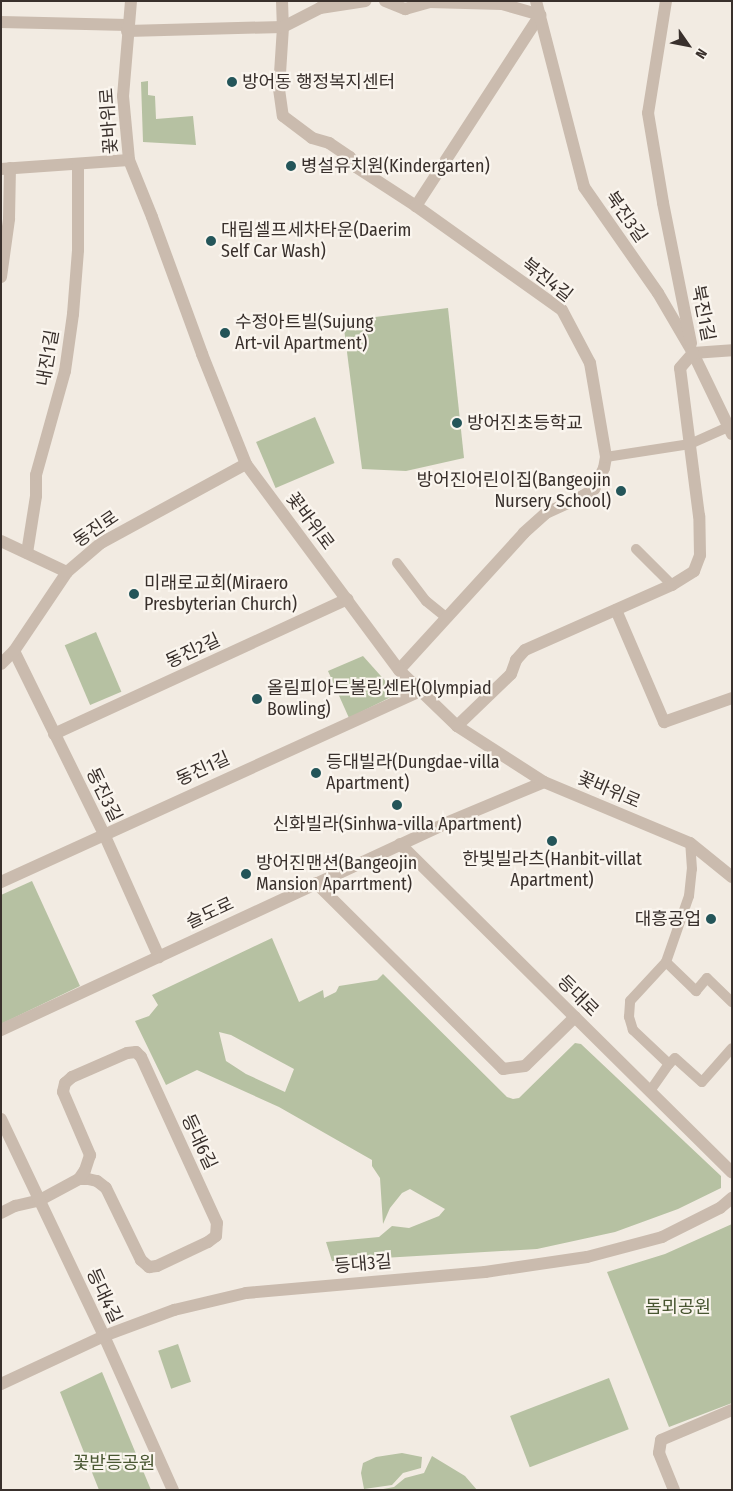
<!DOCTYPE html>
<html>
<head>
<meta charset="utf-8">
<style>
  body { margin:0 }
  #map { position:relative; width:733px; height:1491px; overflow:hidden; background:#f2ebe2; font-family:"Fira Sans Condensed","Noto Sans KR",sans-serif }
  div>[style] { position:absolute }
  [style*='--x'] { left:calc(var(--x)*1px); top:calc(var(--y)*1px); width:calc(var(--w)*1px); rotate:calc(var(--a)*1deg) }
  .green>* { inset:0; background:#b6c1a2; transform-origin:0 0 }
  .service>* { height:10px; margin:-5px; padding:0 5px; transform-origin:5px; border-radius:5px; background:#cabbae }
  .minor>* { height:12px; margin:-6px; padding:0 6px; transform-origin:6px; border-radius:6px; background:#cabbae }
  .tertiary>* { height:12px; margin:-6px; padding:0 6px; transform-origin:6px; border-radius:6px; background:#cabbae }
  .dots>* { width:14px; height:14px; translate:-50% -50%; box-sizing:border-box; border:2px solid #faf5ee; border-radius:50% }
  span { translate:-50% -50%; white-space:nowrap; text-align:center; line-height:1.15; -webkit-text-stroke:4.5px #faf5ee; paint-order:stroke }
  .poi-label { font-size:18px; color:#39302c }
  .left { translate:0 -50%; text-align:left }
  .right { translate:-100% -50%; text-align:right }
  .street-label { font-size:18px; color:#39302c }
  .park-label { font-size:18px; color:#485631 }
  .frame { position:absolute; inset:0; border:2px solid #39302c; pointer-events:none }
  .north { position:absolute; left:663px; top:20px; width:50px; height:50px; -webkit-text-stroke:4px #faf5ee; paint-order:stroke; rotate:123deg; font-size:14px; font-weight:700; line-height:20px; text-align:center; color:#39302c }
  .north::after { content:''; display:block; margin:auto; width:18px; height:22px; background:#39302c; clip-path:polygon(50% 0,100% 100%,50% 72%,0 100%) }
</style>
</head>
<body>
<div id="map">
  <div class="green">
    <i style="clip-path:polygon(148px 81px,148px 95px,155px 96px,156px 119px,193px 116px,196px 145px,143px 142px,141px 82px)"></i>
    <i style="clip-path:polygon(448px 308px,464px 458px,406px 471px,362px 469px,343px 321px)"></i>
    <i style="left:315px;top:417px;width:50px;height:64px;rotate:67deg"></i>
    <i style="left:96px;top:632px;width:65px;height:34px;rotate:67deg"></i>
    <i style="clip-path:polygon(363px 656px,397px 694px,349px 718px,328px 671px)"></i>
    <i style="clip-path:polygon(32px 881px,80px 986px,1px 1024px,1px 895px)"></i>
    <i style="clip-path:polygon(evenodd,272px 938px,299px 1002px,323px 990px,324px 998px,336px 992px,339px 986px,377px 980px,383px 974px,507px 1097px,513px 1099px,519px 1098px,575px 1043px,581px 1044px,721px 1176px,721px 1188px,678px 1209px,615px 1232px,537px 1249px,332px 1261px,326px 1242px,379px 1237px,392px 1226px,409px 1228px,439px 1216px,445px 1209px,410px 1189px,402px 1193px,390px 1208px,383px 1224px,380px 1178px,372px 1166px,372px 1160px,279px 1107px,197px 1070px,166px 1085px,135px 1021px,149px 1016px,158px 1005px,152px 995px,272px 938px,219px 1032px,231px 1035px,294px 1069px,285px 1092px,246px 1074px,226px 1061px,219px 1032px)"></i>
    <i style="clip-path:polygon(732px 1224px,732px 1403px,669px 1427px,607px 1272px,665px 1254px)"></i>
    <i style="left:178px;top:1344px;width:40px;height:21px;rotate:71deg"></i>
    <i style="clip-path:polygon(102px 1372px,151px 1490px,99px 1490px,60px 1392px)"></i>
    <i style="left:609px;top:1378px;width:55px;height:106px;rotate:69deg"></i>
    <i style="clip-path:polygon(402px 1453px,422px 1457px,421px 1468px,403px 1473px,392px 1485px,364px 1489px,361px 1473px,363px 1463px,376px 1457px)"></i>
    <i style="clip-path:polygon(432px 1456px,465px 1476px,477px 1490px,378px 1490px,394px 1487px,405px 1478px,424px 1473px)"></i>
  </div>
  <div class="service">
    <i style="--x:606;--y:457;--w:85;--a:-8.8"></i>
    <i style="--x:690;--y:444;--w:42;--a:-24.1"></i>
    <i style="--x:636;--y:549;--w:51;--a:45"></i>
    <i style="--x:397;--y:563;--w:48;--a:52.7"></i>
    <i style="--x:426;--y:601;--w:27;--a:39"></i>
    <i style="--x:666;--y:962;--w:42;--a:44"></i>
    <i style="--x:696;--y:991;--w:17;--a:-50"></i>
    <i style="--x:707;--y:978;--w:35;--a:44"></i>
    <i style="--x:669;--y:1064;--w:8;--a:-45"></i>
    <i style="--x:675;--y:1058;--w:36;--a:42"></i>
    <i style="--x:702;--y:1082;--w:45;--a:-48.6"></i>
    <i style="--x:650;--y:1091;--w:33;--a:-55"></i>
    <i style="--x:669;--y:1064;--w:50;--a:-136.6"></i>
    <i style="--x:633;--y:1030;--w:14;--a:-107"></i>
    <i style="--x:629;--y:1017;--w:16;--a:-86"></i>
    <i style="--x:630;--y:1001;--w:53;--a:-47.3"></i>
    <i style="--x:666;--y:962;--w:70;--a:-70.8"></i>
    <i style="--x:689;--y:896;--w:27;--a:-84"></i>
    <i style="--x:692;--y:869;--w:26;--a:-94"></i>
  </div>
  <div class="minor">
    <i style="--x:282;--y:1;--w:26;--a:88"></i>
    <i style="--x:283;--y:27;--w:62;--a:93.7"></i>
    <i style="--x:279;--y:89;--w:27;--a:82"></i>
    <i style="--x:283;--y:116;--w:36;--a:37"></i>
    <i style="--x:312;--y:138;--w:18;--a:16"></i>
    <i style="--x:329;--y:143;--w:25;--a:34"></i>
    <i style="--x:350;--y:157;--w:12;--a:59"></i>
    <i style="--x:356;--y:167;--w:72;--a:33"></i>
    <i style="--x:416;--y:206;--w:179;--a:35.5"></i>
    <i style="--x:562;--y:310;--w:60;--a:62.2"></i>
    <i style="--x:590;--y:363;--w:95;--a:80.3"></i>
    <i style="--x:606;--y:457;--w:11;--a:100"></i>
    <i style="--x:604;--y:468;--w:23;--a:115"></i>
    <i style="--x:594;--y:489;--w:13;--a:148"></i>
    <i style="--x:583;--y:496;--w:41;--a:155.3"></i>
    <i style="--x:546;--y:513;--w:30;--a:138"></i>
    <i style="--x:524;--y:533;--w:185;--a:132.4"></i>
    <i style="--x:385;--y:1;--w:22;--a:22"></i>
    <i style="--x:405;--y:9;--w:25;--a:-16"></i>
    <i style="--x:429;--y:2;--w:73;--a:1.6"></i>
    <i style="--x:502;--y:4;--w:40;--a:16"></i>
    <i style="--x:540;--y:15;--w:228;--a:123"></i>
    <i style="--x:536;--y:1;--w:192;--a:75.5"></i>
    <i style="--x:584;--y:187;--w:129;--a:55.1"></i>
    <i style="--x:658;--y:293;--w:69;--a:59.7"></i>
    <i style="--x:693;--y:353;--w:90;--a:64.3"></i>
    <i style="--x:666;--y:1;--w:113;--a:99.1"></i>
    <i style="--x:648;--y:113;--w:91;--a:80.5"></i>
    <i style="--x:663;--y:203;--w:143;--a:78.7"></i>
    <i style="--x:1;--y:22;--w:127;--a:1.4"></i>
    <i style="--x:127;--y:31;--w:156;--a:-1.5"></i>
    <i style="--x:283;--y:27;--w:42;--a:-27.2"></i>
    <i style="--x:320;--y:8;--w:46;--a:-8.8"></i>
    <i style="--x:1;--y:169;--w:128;--a:-4"></i>
    <i style="--x:1;--y:277;--w:59;--a:-82.1"></i>
    <i style="--x:9;--y:219;--w:51;--a:-88.9"></i>
    <i style="--x:693;--y:353;--w:39;--a:-4"></i>
    <i style="--x:1;--y:541;--w:73;--a:25.2"></i>
    <i style="--x:27;--y:553;--w:58;--a:-81"></i>
    <i style="--x:36;--y:496;--w:21;--a:-90"></i>
    <i style="--x:36;--y:475;--w:108;--a:-74.4"></i>
    <i style="--x:65;--y:371;--w:58;--a:-82"></i>
    <i style="--x:73;--y:314;--w:64;--a:-85.5"></i>
    <i style="--x:78;--y:250;--w:85;--a:-90"></i>
    <i style="--x:616;--y:610;--w:122;--a:66.8"></i>
    <i style="--x:664;--y:722;--w:72;--a:-19.4"></i>
    <i style="--x:14;--y:651;--w:204;--a:63.8"></i>
    <i style="--x:104;--y:834;--w:135;--a:65.9"></i>
    <i style="--x:457;--y:726;--w:75;--a:-43.9"></i>
    <i style="--x:511;--y:674;--w:15;--a:-70"></i>
    <i style="--x:516;--y:660;--w:13;--a:-48"></i>
    <i style="--x:525;--y:650;--w:161;--a:-23.9"></i>
    <i style="--x:672;--y:585;--w:26;--a:-32"></i>
    <i style="--x:694;--y:571;--w:17;--a:-69"></i>
    <i style="--x:700;--y:555;--w:39;--a:-91"></i>
    <i style="--x:699;--y:516;--w:149;--a:-97.3"></i>
    <i style="--x:680;--y:368;--w:20;--a:-49"></i>
    <i style="--x:54;--y:734;--w:323;--a:-24.7"></i>
    <i style="--x:1;--y:882;--w:460;--a:-24.5"></i>
    <i style="--x:316;--y:883;--w:264;--a:44.8"></i>
    <i style="--x:503;--y:1069;--w:22;--a:-8"></i>
    <i style="--x:525;--y:1066;--w:70;--a:-44.4"></i>
    <i style="--x:1;--y:1030;--w:491;--a:-24.9"></i>
    <i style="--x:446;--y:823;--w:106;--a:-22.7"></i>
    <i style="--x:1;--y:1213;--w:16;--a:-27"></i>
    <i style="--x:15;--y:1206;--w:26;--a:-13"></i>
    <i style="--x:40;--y:1200;--w:44;--a:-28.3"></i>
    <i style="--x:79;--y:1179;--w:9;--a:0"></i>
    <i style="--x:88;--y:1179;--w:9;--a:13"></i>
    <i style="--x:97;--y:1181;--w:11;--a:38"></i>
    <i style="--x:106;--y:1188;--w:80;--a:64.1"></i>
    <i style="--x:141;--y:1260;--w:11;--a:41"></i>
    <i style="--x:149;--y:1267;--w:8;--a:-7"></i>
    <i style="--x:157;--y:1266;--w:56;--a:-25.2"></i>
    <i style="--x:208;--y:1242;--w:10;--a:-37"></i>
    <i style="--x:216;--y:1236;--w:13;--a:-86"></i>
    <i style="--x:217;--y:1223;--w:183;--a:-114.6"></i>
    <i style="--x:141;--y:1057;--w:7;--a:-135"></i>
    <i style="--x:136;--y:1052;--w:9;--a:174"></i>
    <i style="--x:127;--y:1053;--w:60;--a:156.4"></i>
    <i style="--x:72;--y:1077;--w:9;--a:139"></i>
    <i style="--x:65;--y:1083;--w:9;--a:103"></i>
    <i style="--x:63;--y:1092;--w:69;--a:66.8"></i>
    <i style="--x:90;--y:1155;--w:16;--a:108"></i>
    <i style="--x:85;--y:1170;--w:11;--a:124"></i>
    <i style="--x:674;--y:1490;--w:40;--a:-112"></i>
    <i style="--x:659;--y:1453;--w:13;--a:-81"></i>
    <i style="--x:661;--y:1440;--w:77;--a:-22.9"></i>
  </div>
  <div class="tertiary">
    <i style="--x:131;--y:1;--w:95;--a:94.8"></i>
    <i style="--x:123;--y:96;--w:64;--a:84.6"></i>
    <i style="--x:129;--y:160;--w:61;--a:68"></i>
    <i style="--x:152;--y:217;--w:146;--a:69.9"></i>
    <i style="--x:202;--y:354;--w:118;--a:68.2"></i>
    <i style="--x:246;--y:464;--w:257;--a:53.4"></i>
    <i style="--x:399;--y:670;--w:81;--a:44"></i>
    <i style="--x:457;--y:726;--w:103;--a:32.8"></i>
    <i style="--x:544;--y:782;--w:158;--a:22.7"></i>
    <i style="--x:690;--y:843;--w:54;--a:39"></i>
    <i style="--x:1;--y:664;--w:18;--a:-45"></i>
    <i style="--x:14;--y:651;--w:95;--a:-56.1"></i>
    <i style="--x:67;--y:572;--w:45;--a:-40.5"></i>
    <i style="--x:101;--y:543;--w:165;--a:-28.6"></i>
    <i style="--x:400;--y:844;--w:467;--a:44.7"></i>
    <i style="--x:1;--y:1119;--w:240;--a:64.6"></i>
    <i style="--x:104;--y:1336;--w:169;--a:65.9"></i>
    <i style="--x:1;--y:1384;--w:114;--a:-25"></i>
    <i style="--x:104;--y:1336;--w:75;--a:-20.4"></i>
    <i style="--x:174;--y:1310;--w:74;--a:-13.3"></i>
    <i style="--x:246;--y:1293;--w:240;--a:-5"></i>
    <i style="--x:485;--y:1272;--w:103;--a:-8.4"></i>
    <i style="--x:587;--y:1257;--w:78;--a:-14.9"></i>
    <i style="--x:662;--y:1237;--w:65;--a:-26.6"></i>
    <i style="--x:720;--y:1208;--w:16;--a:-40"></i>
  </div>
  <div class="dots">
    <i style="left:232px;top:82px;background:#245559"></i>
    <i style="left:291px;top:166px;background:#245559"></i>
    <i style="left:211px;top:241px;background:#245559"></i>
    <i style="left:225px;top:333px;background:#245559"></i>
    <i style="left:457px;top:423px;background:#245559"></i>
    <i style="left:621px;top:491px;background:#245559"></i>
    <i style="left:134px;top:594px;background:#245559"></i>
    <i style="left:257px;top:699px;background:#245559"></i>
    <i style="left:316px;top:773px;background:#245559"></i>
    <i style="left:397px;top:805px;background:#245559"></i>
    <i style="left:552px;top:841px;background:#245559"></i>
    <i style="left:246px;top:874px;background:#245559"></i>
    <i style="left:711px;top:919px;background:#245559"></i>
  </div>
  <div class="poi-label">
    <span class="left" style="left:242px;top:82px">방어동 행정복지센터</span>
    <span class="left" style="left:301px;top:166px">병설유치원(Kindergarten)</span>
    <span class="left" style="left:221px;top:241px">대림셀프세차타운(Daerim<br>Self Car Wash)</span>
    <span class="left" style="left:235px;top:333px">수정아트빌(Sujung<br>Art-vil Apartment)</span>
    <span class="left" style="left:467px;top:423px">방어진초등학교</span>
    <span class="right" style="left:611px;top:491px">방어진어린이집(Bangeojin<br>Nursery School)</span>
    <span class="left" style="left:144px;top:594px">미래로교회(Miraero<br>Presbyterian Church)</span>
    <span class="left" style="left:267px;top:699px">올림피아드볼링센타(Olympiad<br>Bowling)</span>
    <span class="left" style="left:326px;top:773px">등대빌라(Dungdae-villa<br>Apartment)</span>
    <span style="left:397px;top:824px">신화빌라(Sinhwa-villa Apartment)</span>
    <span style="left:552px;top:870px">한빛빌라츠(Hanbit-villat<br>Apartment)</span>
    <span class="left" style="left:256px;top:874px">방어진맨션(Bangeojin<br>Mansion Aparrtment)</span>
    <span class="right" style="left:701px;top:919px">대흥공업</span>
  </div>
  <div class="street-label">
    <span style="left:109px;top:121px;rotate:-94deg">꽃바위로</span>
    <span style="left:626px;top:217px;rotate:55deg">북진3길</span>
    <span style="left:547px;top:280px;rotate:38deg">북진4길</span>
    <span style="left:703px;top:313px;rotate:79deg">북진1길</span>
    <span style="left:48px;top:358px;rotate:-80deg">내진1길</span>
    <span style="left:310px;top:521px;rotate:53deg">꽃바위로</span>
    <span style="left:96px;top:529px;rotate:-34deg">동진로</span>
    <span style="left:193px;top:651px;rotate:-25deg">동진2길</span>
    <span style="left:203px;top:769px;rotate:-24deg">동진1길</span>
    <span style="left:609px;top:790px;rotate:23deg">꽃바위로</span>
    <span style="left:104px;top:795px;rotate:64deg">동진3길</span>
    <span style="left:210px;top:913px;rotate:-25deg">슬도로</span>
    <span style="left:578px;top:996px;rotate:45deg">등대로</span>
    <span style="left:199px;top:1142px;rotate:65deg">등대6길</span>
    <span style="left:363px;top:1264px;rotate:-5deg">등대3길</span>
    <span style="left:104px;top:1296px;rotate:65deg">등대4길</span>
  </div>
  <div class="park-label">
    <span style="left:678px;top:1307px">돔뫼공원</span>
    <span style="left:114px;top:1463px">꽃받등공원</span>
  </div>
  <div class="frame"></div>
  <div class="north">N</div>
</div>
</body>
</html>
